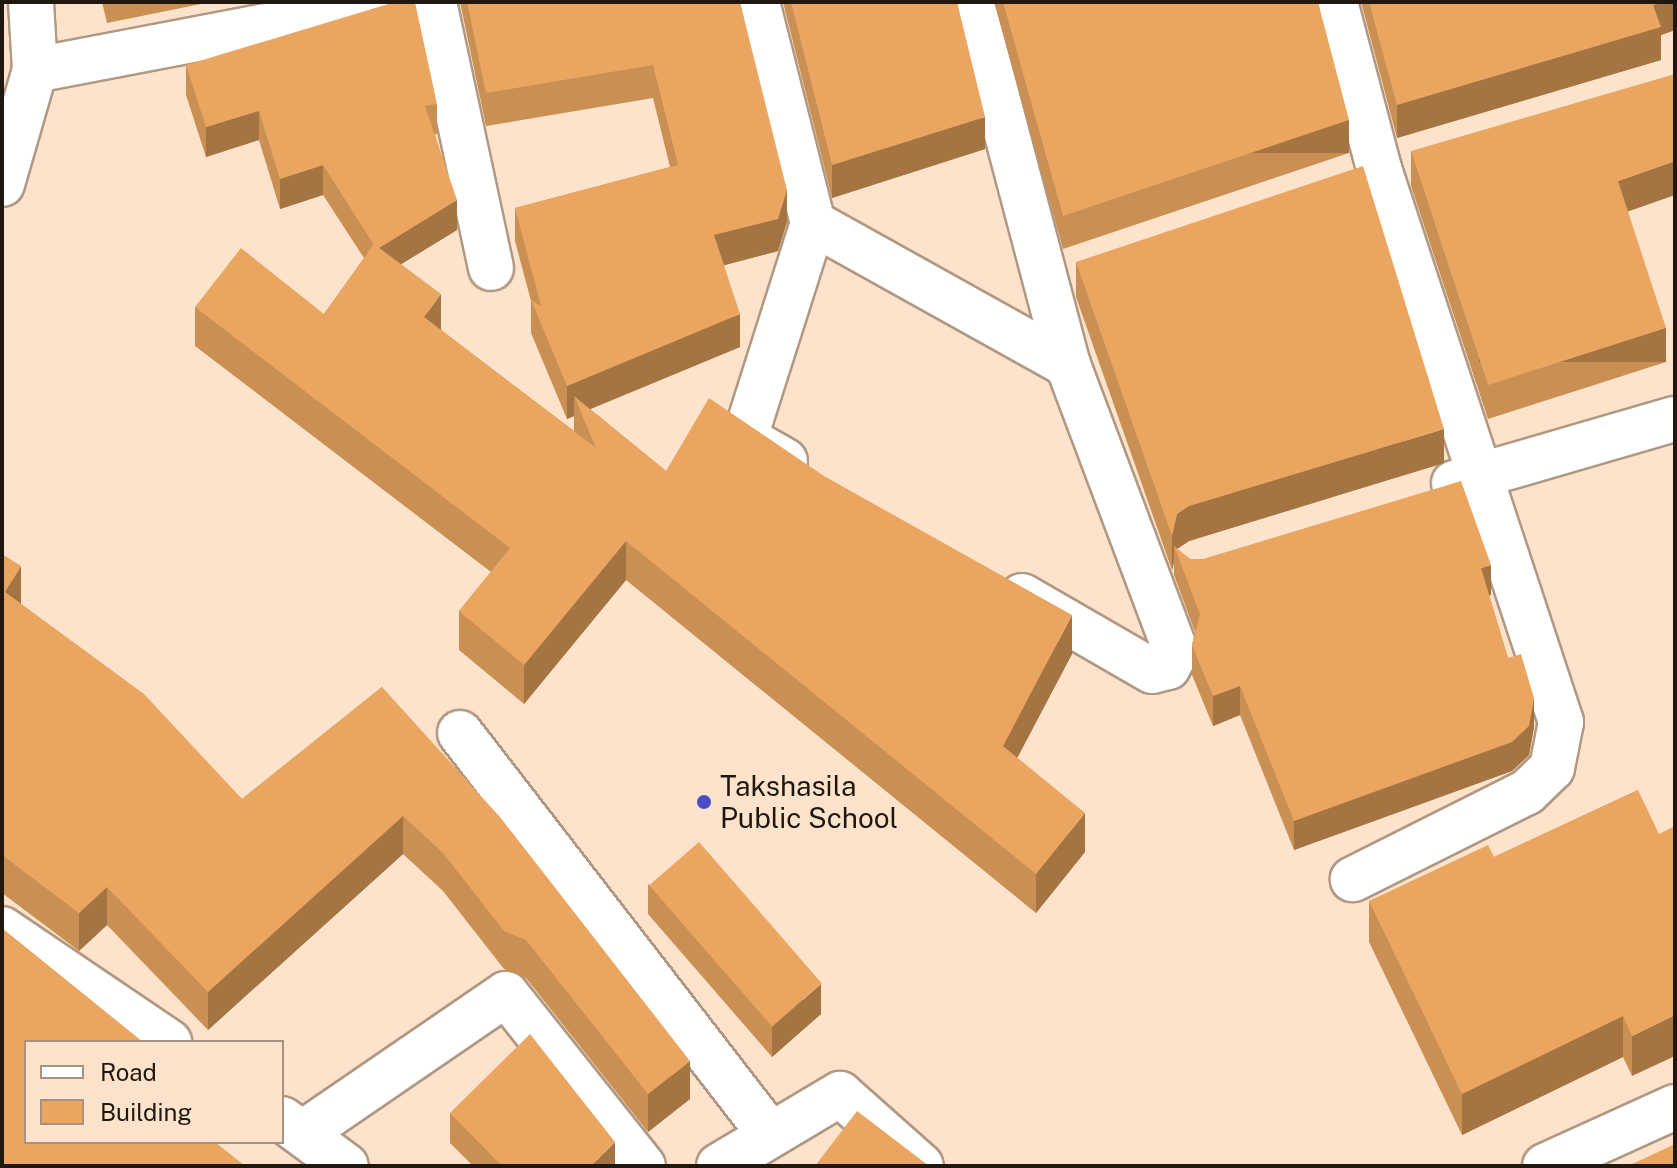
<!DOCTYPE html>
<html>
<head>
<meta charset="utf-8">
<style>
  body { margin:0 }
  #map { position:relative; width:1677px; height:1168px; overflow:hidden; background:#fde3cc; font-family:"Public Sans",sans-serif }
  div>[style] { position:absolute }
  [style*='--x'] { left:calc(var(--x)*1px); top:calc(var(--y)*1px); width:calc(var(--w)*1px); rotate:calc(var(--a)*1deg) }
  .roads { filter:drop-shadow(2px 0 #b09882) drop-shadow(-2px 0 #b09882) drop-shadow(0 2px #b09882) drop-shadow(0 -2px #b09882) }
  .street>* { height:44px; margin:-22px; padding:0 22px; transform-origin:22px; border-radius:22px; background:#fff }
  .wall>* { inset:0; background:#c98f53 }
  .shaded-wall>* { inset:0; background:#a47443; transform-origin:0 0 }
  .building>* { inset:0; background:#eaa660; transform-origin:0 0 }
  .dots>* { width:22px; height:22px; translate:-50% -50%; box-sizing:border-box; border:4px solid #fde3cc; border-radius:50% }
  span { translate:-50% -50%; white-space:nowrap; text-align:center; line-height:1.15; -webkit-text-stroke:7px #fde3cc; paint-order:stroke }
  .poi-label { font-size:28px; color:#20180f }
  .left { translate:0 -50%; text-align:left }
  .frame { position:absolute; inset:0; border:4px solid #20180f; pointer-events:none }
  .legend { position:absolute; left:24px; top:1040px; width:260px; height:104px; box-sizing:border-box; background:#fde3cc; border:2px solid #a59280; margin:0; padding:10px 14px; list-style:none; font-size:24px; color:#20180f }
  .legend li { display:flex; align-items:center; gap:16px; height:40px }
  .legend b { width:40px; border:2px solid #a59280 }
</style>
</head>
<body>
<div id="map">
  <div class="roads">
    <div class="street">
      <i style="--x:434;--y:2;--w:272;--a:77.9"></i>
      <i style="--x:757;--y:2;--w:228;--a:75.8"></i>
      <i style="--x:813;--y:223;--w:225;--a:107.6"></i>
      <i style="--x:745;--y:438;--w:46;--a:29.9"></i>
      <i style="--x:972;--y:2;--w:375;--a:75.2"></i>
      <i style="--x:1068;--y:365;--w:307;--a:69.4"></i>
      <i style="--x:1176;--y:652;--w:17;--a:118"></i>
      <i style="--x:1168;--y:667;--w:16;--a:166"></i>
      <i style="--x:1152;--y:671;--w:150;--a:-150"></i>
      <i style="--x:1335;--y:2;--w:173;--a:75.2"></i>
      <i style="--x:1379;--y:169;--w:582;--a:71.78"></i>
      <i style="--x:1561;--y:722;--w:47;--a:101.1"></i>
      <i style="--x:1552;--y:768;--w:35;--a:136"></i>
      <i style="--x:1527;--y:792;--w:195;--a:153.4"></i>
      <i style="--x:35;--y:70;--w:361;--a:-10.8"></i>
      <i style="--x:2;--y:184;--w:119;--a:-73.9"></i>
      <i style="--x:35;--y:70;--w:68;--a:-93.4"></i>
      <i style="--x:813;--y:223;--w:292;--a:29.1"></i>
      <i style="--x:1454;--y:483;--w:230;--a:-16.2"></i>
      <i style="--x:460;--y:733;--w:505;--a:52.31"></i>
      <i style="--x:2;--y:929;--w:202;--a:34.1"></i>
      <i style="--x:282;--y:1119;--w:79;--a:36.3"></i>
      <i style="--x:303;--y:1133;--w:246;--a:-34.4"></i>
      <i style="--x:506;--y:994;--w:220;--a:51.5"></i>
      <i style="--x:719;--y:1166;--w:141;--a:-30.8"></i>
      <i style="--x:840;--y:1094;--w:108;--a:41.6"></i>
      <i style="--x:1545;--y:1166;--w:143;--a:-24.4"></i>
    </div>
  </div>
  <div class="wall">
    <i style="clip-path:polygon(102px 2px,211px 2px,107px 23px)"></i>
    <i style="clip-path:polygon(460px 2px,740px 2px,787px 222px,778px 251px,724px 265px,740px 347px,590px 409px,666px 471px,1072px 654px,1017px 758px,1085px 852px,1036px 913px,626px 580px,524px 704px,459px 650px,459px 611px,491px 572px,195px 346px,195px 307px,324px 314px,364px 258px,323px 195px,280px 209px,259px 140px,206px 157px,186px 95px,186px 65px,437px 104px,437px 134px,435px 134px,457px 230px,401px 264px,441px 330px,574px 431px,574px 416px,567px 419px,531px 333px,531px 301px,515px 241px,515px 208px,670px 167px,653px 98px,486px 126px)"></i>
    <i style="clip-path:polygon(783px 2px,957px 2px,985px 149px,832px 198px)"></i>
    <i style="clip-path:polygon(994px 2px,1318px 2px,1349px 153px,1063px 249px)"></i>
    <i style="clip-path:polygon(1361px 2px,1675px 2px,1675px 30px,1661px 35px,1661px 60px,1397px 138px)"></i>
    <i style="clip-path:polygon(1411px 151px,1628px 212px,1666px 362px,1488px 419px,1411px 186px)"></i>
    <i style="clip-path:polygon(1076px 262px,1444px 463px,1189px 541px,1177px 549px,1190px 559px,1491px 595px,1489px 595px,1508px 658px,1534px 727px,1529px 755px,1512px 771px,1294px 850px,1240px 715px,1213px 726px,1192px 675px,1192px 645px,1195px 632px,1174px 575px,1174px 562px,1172px 570px,1076px 297px)"></i>
    <i style="clip-path:polygon(2px 554px,21px 604px,242px 799px,382px 687px,690px 1099px,648px 1132px,526px 978px,504px 969px,443px 891px,403px 854px,208px 1030px,107px 925px,79px 951px,2px 893px)"></i>
    <i style="clip-path:polygon(1638px 790px,1632px 1076px,1623px 1057px,1462px 1135px,1369px 942px,1369px 901px,1494px 857px)"></i>
    <i style="clip-path:polygon(648px 884px,821px 1014px,772px 1057px,648px 914px)"></i>
    <i style="clip-path:polygon(450px 1113px,615px 1166px,473px 1166px,450px 1143px)"></i>
  </div>
  <div class="shaded-wall">
    <i style="clip-path:polygon(1662px 2px,1675px 2px,1675px 30px,1661px 35px,1661px 60px,1397px 138px,1397px 105px)"></i>
    <i style="clip-path:polygon(259px 111px,259px 140px,206px 157px,206px 127px)"></i>
    <i style="clip-path:polygon(985px 117px,985px 149px,832px 198px,832px 165px)"></i>
    <i style="left:1349px;top:120px;width:33px;height:302px;rotate:90deg"></i>
    <i style="clip-path:polygon(1675px 161px,1675px 195px,1618px 215px,1618px 181px)"></i>
    <i style="clip-path:polygon(323px 165px,323px 195px,280px 209px,280px 179px)"></i>
    <i style="clip-path:polygon(787px 190px,787px 222px,778px 251px,714px 268px,714px 235px)"></i>
    <i style="clip-path:polygon(457px 200px,457px 230px,377px 279px,377px 249px)"></i>
    <i style="clip-path:polygon(441px 294px,441px 333px,424px 317px)"></i>
    <i style="clip-path:polygon(740px 314px,740px 347px,581px 413px,574px 396px,574px 416px,567px 419px,567px 386px)"></i>
    <i style="left:1666px;top:328px;width:34px;height:187px;rotate:90deg"></i>
    <i style="clip-path:polygon(1444px 429px,1444px 463px,1189px 541px,1177px 549px,1174px 546px,1174px 562px,1172px 570px,1172px 536px,1177px 514px,1189px 506px)"></i>
    <i style="clip-path:polygon(626px 541px,626px 580px,524px 704px,524px 665px)"></i>
    <i style="clip-path:polygon(1491px 565px,1491px 595px,1481px 598px,1481px 568px)"></i>
    <i style="clip-path:polygon(21px 566px,21px 604px,5px 592px)"></i>
    <i style="clip-path:polygon(1072px 615px,1072px 654px,1003px 785px,1003px 746px)"></i>
    <i style="clip-path:polygon(1240px 686px,1240px 715px,1213px 726px,1213px 696px)"></i>
    <i style="clip-path:polygon(1534px 698px,1534px 727px,1529px 755px,1512px 771px,1294px 850px,1294px 821px)"></i>
    <i style="clip-path:polygon(1085px 813px,1085px 852px,1036px 913px,1036px 874px)"></i>
    <i style="clip-path:polygon(403px 816px,403px 854px,208px 1030px,208px 992px)"></i>
    <i style="clip-path:polygon(107px 887px,107px 925px,79px 951px,79px 913px)"></i>
    <i style="clip-path:polygon(821px 984px,821px 1014px,772px 1057px,772px 1027px)"></i>
    <i style="clip-path:polygon(1675px 1015px,1675px 1056px,1632px 1076px,1632px 1036px)"></i>
    <i style="clip-path:polygon(1623px 1016px,1623px 1057px,1462px 1135px,1462px 1094px)"></i>
    <i style="clip-path:polygon(690px 1061px,690px 1099px,648px 1132px,648px 1094px)"></i>
    <i style="clip-path:polygon(615px 1142px,615px 1166px,591px 1166px)"></i>
  </div>
  <div class="building">
    <i style="clip-path:polygon(395px 2px,415px 2px,437px 104px,425px 106px,457px 200px,379px 248px,374px 245px,323px 165px,280px 179px,259px 111px,206px 127px,186px 65px)"></i>
    <i style="clip-path:polygon(467px 2px,740px 2px,787px 190px,778px 219px,714px 235px,740px 314px,567px 386px,531px 300px,541px 306px,515px 208px,678px 165px,653px 65px,486px 93px)"></i>
    <i style="clip-path:polygon(791px 2px,957px 2px,985px 117px,832px 165px)"></i>
    <i style="clip-path:polygon(1003px 2px,1318px 2px,1349px 120px,1063px 216px)"></i>
    <i style="clip-path:polygon(1369px 2px,1662px 2px,1653px 5px,1661px 27px,1397px 105px)"></i>
    <i style="clip-path:polygon(1675px 74px,1675px 161px,1618px 181px,1666px 328px,1488px 385px,1411px 151px)"></i>
    <i style="clip-path:polygon(1363px 166px,1444px 429px,1189px 506px,1177px 514px,1172px 536px,1076px 262px)"></i>
    <i style="clip-path:polygon(374px 244px,441px 294px,424px 317px,596px 448px,574px 396px,666px 471px,709px 398px,824px 476px,1072px 615px,1003px 746px,1085px 813px,1036px 874px,626px 541px,524px 665px,459px 611px,510px 548px,195px 307px,241px 248px,324px 314px)"></i>
    <i style="clip-path:polygon(1461px 481px,1491px 565px,1481px 568px,1508px 658px,1521px 654px,1534px 698px,1529px 726px,1512px 742px,1294px 821px,1240px 686px,1213px 696px,1192px 645px,1200px 614px,1174px 546px,1190px 559px,1203px 559px)"></i>
    <i style="clip-path:polygon(2px 554px,21px 566px,5px 592px,144px 694px,242px 799px,382px 687px,500px 817px,690px 1061px,648px 1094px,526px 940px,504px 931px,443px 853px,403px 816px,208px 992px,107px 887px,79px 913px,2px 855px)"></i>
    <i style="clip-path:polygon(1638px 790px,1659px 834px,1675px 826px,1675px 1015px,1632px 1036px,1623px 1016px,1462px 1094px,1369px 901px,1488px 845px,1494px 857px)"></i>
    <i style="left:699px;top:842px;width:187px;height:66px;rotate:49deg"></i>
    <i style="clip-path:polygon(2px 928px,143px 1042px,26px 1042px,26px 1142px,215px 1142px,245px 1166px,2px 1166px)"></i>
    <i style="clip-path:polygon(530px 1034px,615px 1142px,591px 1166px,502px 1166px,450px 1113px)"></i>
    <i style="clip-path:polygon(857px 1111px,929px 1166px,815px 1166px)"></i>
    <i style="clip-path:polygon(1675px 1144px,1675px 1166px,1628px 1166px)"></i>
  </div>
  <div class="dots">
    <i style="left:704px;top:802px;background:#484fc4"></i>
  </div>
  <div class="poi-label">
    <span class="left" style="left:720px;top:802px">Takshasila<br>Public School</span>
  </div>
  <div class="frame"></div>
  <ul class="legend">
  <li><b style="height:10px;background:#fff"></b>Road</li>
  <li><b style="height:22px;background:#eaa660"></b>Building</li>
  </ul>
</div>
</body>
</html>
